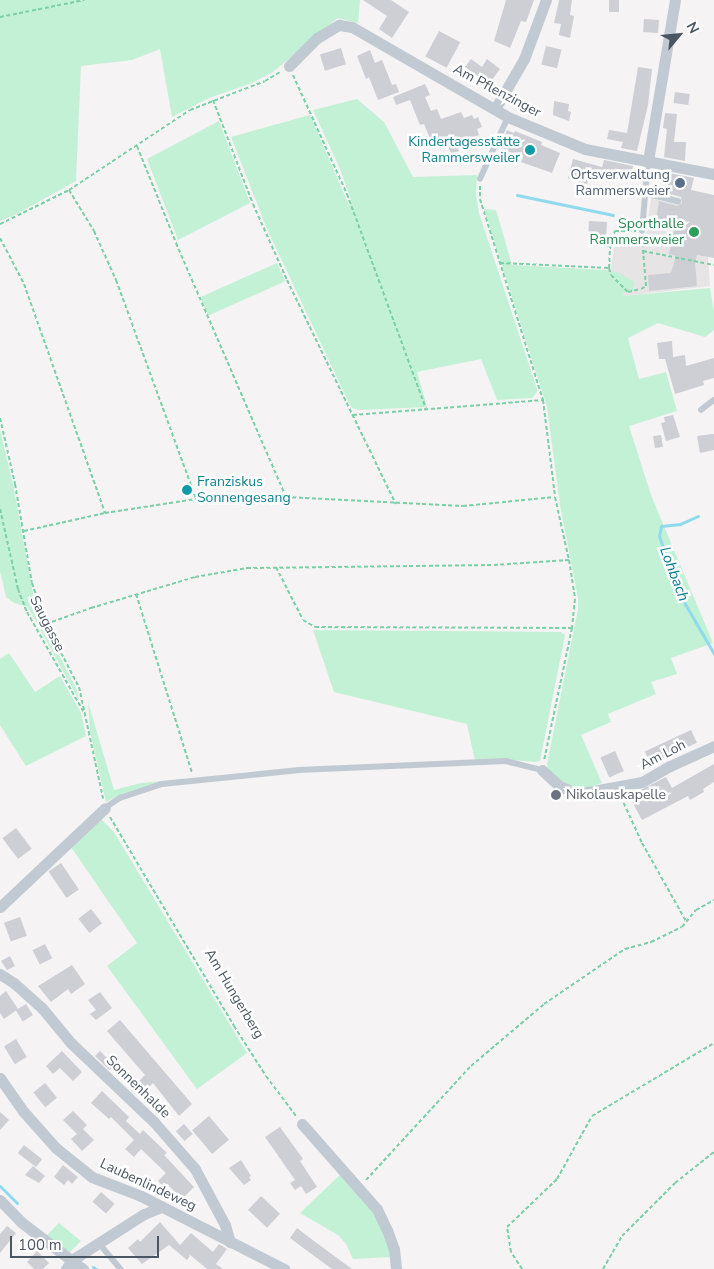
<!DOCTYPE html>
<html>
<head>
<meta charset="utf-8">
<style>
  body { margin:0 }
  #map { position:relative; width:714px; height:1269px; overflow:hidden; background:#f5f3f3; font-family:"Nunito Sans",sans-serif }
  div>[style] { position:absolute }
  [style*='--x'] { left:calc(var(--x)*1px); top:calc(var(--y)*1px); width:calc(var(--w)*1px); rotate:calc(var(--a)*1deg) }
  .education>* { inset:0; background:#e6e4e5 }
  .green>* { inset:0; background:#c3f1d5; transform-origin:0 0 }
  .stream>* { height:3px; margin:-1.5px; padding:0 1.5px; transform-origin:1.5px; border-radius:1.5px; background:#90daee }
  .building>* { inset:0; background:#cdcfd5; transform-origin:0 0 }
  .path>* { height:2px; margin-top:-1px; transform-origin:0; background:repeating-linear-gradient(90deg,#7ad0a6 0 4px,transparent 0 6.5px) }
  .lane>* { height:5.5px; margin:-2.75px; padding:0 2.75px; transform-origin:2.75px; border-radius:2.75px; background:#c1cad2 }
  .street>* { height:11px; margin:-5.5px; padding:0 5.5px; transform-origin:5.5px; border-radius:5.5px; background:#c1cad2 }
  .dots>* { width:14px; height:14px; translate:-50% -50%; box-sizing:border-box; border:2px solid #fff; border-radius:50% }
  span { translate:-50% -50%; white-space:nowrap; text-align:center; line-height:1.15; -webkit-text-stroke:5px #fff; paint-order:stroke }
  .street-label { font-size:14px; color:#4a5661 }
  .culture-label { font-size:14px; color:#0d838f }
  .right { translate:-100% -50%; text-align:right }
  .left { translate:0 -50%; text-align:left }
  .service-label { font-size:14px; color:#4e5e75 }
  .leisure-label { font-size:14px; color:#27864d }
  .worship-label { font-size:14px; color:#5b616d }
  .water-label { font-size:15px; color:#0c7c9b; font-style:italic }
  .north { position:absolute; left:654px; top:10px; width:50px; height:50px; -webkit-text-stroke:4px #fff; paint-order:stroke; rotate:62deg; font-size:14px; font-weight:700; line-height:20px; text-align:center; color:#4a5661 }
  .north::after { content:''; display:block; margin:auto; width:18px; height:22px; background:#4a5661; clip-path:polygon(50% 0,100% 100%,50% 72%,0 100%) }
  .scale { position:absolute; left:10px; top:1236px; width:149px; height:22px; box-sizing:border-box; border:2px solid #4a5661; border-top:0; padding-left:6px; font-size:15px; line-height:18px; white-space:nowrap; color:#4a5661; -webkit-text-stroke:4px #fff; paint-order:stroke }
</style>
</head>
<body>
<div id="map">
  <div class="education">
    <i style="clip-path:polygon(652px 192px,690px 200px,697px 255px,708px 257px,710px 286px,623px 296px,606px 270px,611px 270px,615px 239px,645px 240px)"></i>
  </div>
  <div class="green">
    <i style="clip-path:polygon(0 0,360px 0,358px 23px,338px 18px,273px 72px,252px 83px,209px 98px,172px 117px,160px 49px,132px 60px,81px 66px,76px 181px,17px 214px,0 221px)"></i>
    <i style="clip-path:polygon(357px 99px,384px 122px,413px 177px,477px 175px,476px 194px,479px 213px,537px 389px,537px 392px,532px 398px,497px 400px,481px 359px,417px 372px,427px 407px,360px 410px,352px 408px,349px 403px,267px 229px,231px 137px,310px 115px,349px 205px,352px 203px,340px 169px,313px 110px)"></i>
    <i style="clip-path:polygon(219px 121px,250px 203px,178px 240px,147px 159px)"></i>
    <i style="clip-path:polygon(484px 209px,496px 210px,512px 265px,606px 270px,619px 273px,634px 282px,633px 291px,623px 293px,623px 296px,710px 288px,714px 311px,714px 330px,705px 337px,658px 323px,628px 338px,639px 379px,666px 372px,677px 411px,629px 426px,651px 495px,713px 643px,671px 658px,677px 674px,651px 682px,656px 694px,608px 714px,611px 722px,581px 735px,602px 783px,580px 790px,548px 774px,547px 764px,578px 609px,578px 598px,560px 505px,547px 407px)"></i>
    <i style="left:277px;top:263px;width:20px;height:84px;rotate:66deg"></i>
    <i style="clip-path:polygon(0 430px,13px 484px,35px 604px,41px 620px,77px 690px,79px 700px,28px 607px,14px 603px,6px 597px,0 571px)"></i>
    <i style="clip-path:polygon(313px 630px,561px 632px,565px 635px,540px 761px,535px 762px,504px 759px,475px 761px,467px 724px,334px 692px)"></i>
    <i style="clip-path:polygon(9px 653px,35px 692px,60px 676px,81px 713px,86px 736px,26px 766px,0 725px,0 659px)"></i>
    <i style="clip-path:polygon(88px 702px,114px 790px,141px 783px,185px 779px,118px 796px,106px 802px,90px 732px)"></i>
    <i style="clip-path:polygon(101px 819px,114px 832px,247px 1053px,197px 1089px,107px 966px,137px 943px,71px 847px)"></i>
    <i style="clip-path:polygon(343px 1172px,370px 1204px,393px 1257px,353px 1259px,346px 1244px,338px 1235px,300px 1213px)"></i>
    <i style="clip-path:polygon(59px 1223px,81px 1241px,68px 1254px,45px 1237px)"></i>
  </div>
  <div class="stream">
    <i style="--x:517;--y:195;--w:98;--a:11.8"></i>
    <i style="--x:698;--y:516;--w:20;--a:156"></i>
    <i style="--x:680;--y:524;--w:19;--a:174"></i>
    <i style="--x:661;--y:526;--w:10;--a:101"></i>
    <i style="--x:659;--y:536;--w:65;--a:70.2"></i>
    <i style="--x:681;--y:597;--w:66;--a:59.9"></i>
    <i style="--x:0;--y:1186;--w:24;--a:45"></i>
    <i style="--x:93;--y:1267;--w:4;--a:34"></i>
  </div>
  <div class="building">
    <i style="clip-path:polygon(363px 0,391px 0,409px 12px,392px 38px,379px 29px,387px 16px)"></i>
    <i style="clip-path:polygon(506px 0,534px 0,526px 22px,521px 21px,510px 48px,494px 41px)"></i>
    <i style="clip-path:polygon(559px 0,572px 0,570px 15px,574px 16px,570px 38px,559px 35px,561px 24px,554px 23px)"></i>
    <i style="left:609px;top:0;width:10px;height:12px"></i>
    <i style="left:644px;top:19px;width:15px;height:13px;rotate:4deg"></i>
    <i style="left:439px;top:31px;width:24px;height:29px;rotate:28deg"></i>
    <i style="left:546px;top:46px;width:16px;height:19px;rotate:14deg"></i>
    <i style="left:341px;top:48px;width:17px;height:22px;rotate:73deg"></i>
    <i style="clip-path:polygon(370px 50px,375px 63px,382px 60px,392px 85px,396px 84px,399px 92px,378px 100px,369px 77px,366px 79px,357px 56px)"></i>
    <i style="clip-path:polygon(471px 59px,482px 67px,487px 59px,500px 69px,489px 84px,465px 67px)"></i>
    <i style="clip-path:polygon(638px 67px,652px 69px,648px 105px,637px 151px,621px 148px,623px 142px,607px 139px,609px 130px,627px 133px)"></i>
    <i style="clip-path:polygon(425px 84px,430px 95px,425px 97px,431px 111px,437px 109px,441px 119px,461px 112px,464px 118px,472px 115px,474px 119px,478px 117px,482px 127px,477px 129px,479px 135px,457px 144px,459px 151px,451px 154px,447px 143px,434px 148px,424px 124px,420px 125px,410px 100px,396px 105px,393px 97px)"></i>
    <i style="left:675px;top:92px;width:15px;height:11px;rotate:8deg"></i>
    <i style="clip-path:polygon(554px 101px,569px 104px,568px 111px,571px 112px,569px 121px,553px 115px)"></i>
    <i style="clip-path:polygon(665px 113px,677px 114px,674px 142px,686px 142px,685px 161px,664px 157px,667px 129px,663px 128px)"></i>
    <i style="clip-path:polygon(507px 130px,514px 133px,515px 131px,542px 142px,541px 145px,560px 153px,552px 173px,521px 162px,523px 158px,500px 148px)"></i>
    <i style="clip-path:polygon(573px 159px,602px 167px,604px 160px,633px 166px,631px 175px,627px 174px,626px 181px,590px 173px,587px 184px,568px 178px)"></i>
    <i style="clip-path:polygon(669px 173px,694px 178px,691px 190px,714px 195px,714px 258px,697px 255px,695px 263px,697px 286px,649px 291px,648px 275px,671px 273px,676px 256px,669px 254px,675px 224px,656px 220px,659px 201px,677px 206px,682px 203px,681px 197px,667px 193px)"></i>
    <i style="left:589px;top:221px;width:18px;height:20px;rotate:3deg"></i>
    <i style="clip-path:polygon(672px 341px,673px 357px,685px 355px,686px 366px,714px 358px,714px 378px,703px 381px,704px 385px,675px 394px,665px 359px,659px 359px,657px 343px)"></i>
    <i style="clip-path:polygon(673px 415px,680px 437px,666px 441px,661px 423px,665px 422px,664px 417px)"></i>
    <i style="clip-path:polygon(712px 434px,714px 434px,714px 450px,700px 453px,697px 436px)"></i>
    <i style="left:661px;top:435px;width:12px;height:8px;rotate:81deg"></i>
    <i style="left:691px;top:730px;width:14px;height:51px;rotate:65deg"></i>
    <i style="left:615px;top:751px;width:22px;height:16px;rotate:66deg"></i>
    <i style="clip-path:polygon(714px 764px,714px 782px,703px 789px,704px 792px,690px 800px,688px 796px,642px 820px,629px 796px,666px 777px,672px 788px)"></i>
    <i style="left:16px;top:828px;width:26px;height:17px;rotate:53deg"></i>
    <i style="left:61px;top:863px;width:32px;height:15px;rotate:56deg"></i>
    <i style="left:91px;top:909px;width:18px;height:16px;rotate:52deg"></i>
    <i style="left:20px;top:917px;width:20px;height:17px;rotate:70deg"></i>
    <i style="left:45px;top:944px;width:16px;height:14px;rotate:63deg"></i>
    <i style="clip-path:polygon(10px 956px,15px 966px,7px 970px,1px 961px)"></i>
    <i style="clip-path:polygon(72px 965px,85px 984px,71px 994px,68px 989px,51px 1002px,38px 986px)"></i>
    <i style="clip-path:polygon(6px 991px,18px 1009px,4px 1019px,0 1013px,0 996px)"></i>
    <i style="clip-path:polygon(100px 992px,112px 1008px,96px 1020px,90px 1014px,96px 1010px,88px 1000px)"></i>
    <i style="left:26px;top:1004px;width:13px;height:12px;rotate:58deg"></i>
    <i style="clip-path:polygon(120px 1020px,192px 1104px,179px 1116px,153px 1083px,139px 1097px,131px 1090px,145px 1075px,107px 1031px)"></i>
    <i style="left:16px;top:1039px;width:21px;height:14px;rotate:59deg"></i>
    <i style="clip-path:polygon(62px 1051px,82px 1072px,73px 1081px,60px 1068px,53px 1074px,46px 1066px)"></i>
    <i style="left:100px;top:1051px;width:20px;height:7px;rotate:45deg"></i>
    <i style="left:45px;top:1083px;width:19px;height:15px;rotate:51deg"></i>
    <i style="clip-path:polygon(102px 1091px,129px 1117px,126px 1121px,140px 1134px,143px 1130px,167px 1153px,164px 1155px,194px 1187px,182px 1199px,167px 1184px,164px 1187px,158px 1181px,166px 1173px,141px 1149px,134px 1157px,125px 1149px,134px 1140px,111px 1117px,109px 1119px,91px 1103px)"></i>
    <i style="clip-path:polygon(73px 1111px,87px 1125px,83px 1129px,94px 1140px,82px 1151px,71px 1139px,77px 1134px,63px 1120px)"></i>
    <i style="clip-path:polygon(0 1112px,9px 1120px,0 1130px)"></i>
    <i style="left:209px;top:1116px;width:31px;height:22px;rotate:50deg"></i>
    <i style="left:184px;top:1124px;width:13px;height:11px;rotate:48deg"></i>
    <i style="clip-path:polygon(280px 1127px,303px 1159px,300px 1161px,317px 1187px,306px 1194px,301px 1186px,295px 1190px,290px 1183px,295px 1180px,265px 1137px)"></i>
    <i style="left:24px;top:1145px;width:23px;height:10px;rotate:38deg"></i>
    <i style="clip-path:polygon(241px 1160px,251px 1176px,249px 1177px,251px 1180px,244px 1185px,229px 1168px)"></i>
    <i style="clip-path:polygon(63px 1165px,78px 1177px,72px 1184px,68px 1180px,64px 1185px,54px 1177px)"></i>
    <i style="clip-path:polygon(33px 1166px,45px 1176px,39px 1183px,25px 1175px)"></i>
    <i style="left:101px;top:1192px;width:18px;height:13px;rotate:41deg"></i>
    <i style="left:261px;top:1196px;width:26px;height:19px;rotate:43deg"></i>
    <i style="clip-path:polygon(160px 1222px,180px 1245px,191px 1233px,213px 1252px,219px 1244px,227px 1249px,216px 1264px,223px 1269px,207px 1269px,189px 1254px,190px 1256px,187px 1260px,169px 1245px,142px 1264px,128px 1248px,138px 1239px,140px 1242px)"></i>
    <i style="clip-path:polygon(7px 1226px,16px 1233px,0 1253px,0 1234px)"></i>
    <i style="clip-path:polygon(297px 1228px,314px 1241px,352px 1269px,332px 1269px,302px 1247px,290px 1238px)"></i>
    <i style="clip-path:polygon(37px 1251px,49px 1263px,43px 1269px,34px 1269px,27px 1262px)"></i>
  </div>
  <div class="path">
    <i style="--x:0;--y:17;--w:86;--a:-11.4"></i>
    <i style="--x:293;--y:75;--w:131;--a:65.6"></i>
    <i style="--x:347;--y:194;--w:229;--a:69.8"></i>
    <i style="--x:213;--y:100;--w:111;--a:69"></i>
    <i style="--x:253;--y:204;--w:83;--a:65.9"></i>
    <i style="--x:287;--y:280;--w:249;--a:64.1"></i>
    <i style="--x:137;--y:146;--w:105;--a:68.1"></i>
    <i style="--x:176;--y:243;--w:277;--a:66.6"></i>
    <i style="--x:480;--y:186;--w:13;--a:90"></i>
    <i style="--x:480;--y:199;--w:211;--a:72.6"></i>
    <i style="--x:543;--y:400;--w:98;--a:82.9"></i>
    <i style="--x:555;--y:497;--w:65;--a:77.5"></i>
    <i style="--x:569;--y:560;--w:39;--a:81"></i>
    <i style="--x:575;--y:599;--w:29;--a:96"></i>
    <i style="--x:572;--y:628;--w:136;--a:101.9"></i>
    <i style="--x:69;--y:190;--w:48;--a:58.6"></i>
    <i style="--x:94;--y:231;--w:54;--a:65.8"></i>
    <i style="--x:116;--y:280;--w:233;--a:69.9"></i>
    <i style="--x:0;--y:224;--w:77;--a:-26.2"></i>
    <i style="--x:69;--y:190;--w:145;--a:-33.5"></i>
    <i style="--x:190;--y:110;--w:80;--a:-21.1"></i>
    <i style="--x:265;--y:81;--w:17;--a:-31"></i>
    <i style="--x:0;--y:238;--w:52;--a:62.4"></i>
    <i style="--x:24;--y:284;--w:243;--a:70.5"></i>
    <i style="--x:606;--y:246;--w:4;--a:0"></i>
    <i style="--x:610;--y:246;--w:16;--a:-72"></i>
    <i style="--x:615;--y:231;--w:21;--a:0"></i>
    <i style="--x:643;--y:251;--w:72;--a:11.2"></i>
    <i style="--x:500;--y:263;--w:109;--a:2.6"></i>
    <i style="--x:609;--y:268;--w:22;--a:-87"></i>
    <i style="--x:609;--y:268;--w:7;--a:74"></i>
    <i style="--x:611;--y:275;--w:24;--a:45"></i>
    <i style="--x:628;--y:292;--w:13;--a:-13"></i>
    <i style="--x:641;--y:289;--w:6;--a:-31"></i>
    <i style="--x:646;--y:286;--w:49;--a:-94.7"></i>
    <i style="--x:353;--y:415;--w:191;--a:-4.5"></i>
    <i style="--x:0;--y:418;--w:68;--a:77.2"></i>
    <i style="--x:15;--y:484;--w:100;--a:80.3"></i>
    <i style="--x:32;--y:583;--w:43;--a:71.1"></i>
    <i style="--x:46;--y:624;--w:71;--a:62.4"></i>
    <i style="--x:79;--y:687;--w:114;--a:77.8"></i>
    <i style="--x:0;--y:509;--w:82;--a:77.3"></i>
    <i style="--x:18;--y:589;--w:25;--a:69"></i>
    <i style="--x:27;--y:612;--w:114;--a:60.5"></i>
    <i style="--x:24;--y:531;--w:83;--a:-12.5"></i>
    <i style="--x:105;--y:513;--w:92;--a:-8.7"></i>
    <i style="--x:196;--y:499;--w:90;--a:-1.3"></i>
    <i style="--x:286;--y:497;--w:177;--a:2.9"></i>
    <i style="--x:463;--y:506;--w:92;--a:-5.6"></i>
    <i style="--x:276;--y:567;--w:59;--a:63"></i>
    <i style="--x:303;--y:620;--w:14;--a:30"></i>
    <i style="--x:315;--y:627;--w:257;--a:0.2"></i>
    <i style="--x:136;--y:594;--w:188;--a:72.6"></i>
    <i style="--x:46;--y:624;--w:48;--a:-19.6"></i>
    <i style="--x:91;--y:608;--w:109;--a:-16.6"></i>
    <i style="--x:195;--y:577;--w:53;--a:-9.8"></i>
    <i style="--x:247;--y:568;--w:247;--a:-0.7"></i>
    <i style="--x:494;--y:565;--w:75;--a:-3.8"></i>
    <i style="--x:621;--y:797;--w:51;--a:65.5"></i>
    <i style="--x:642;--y:843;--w:90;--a:60.6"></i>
    <i style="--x:110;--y:817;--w:243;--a:59.3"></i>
    <i style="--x:234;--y:1026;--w:59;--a:57.4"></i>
    <i style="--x:266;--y:1076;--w:50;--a:53.1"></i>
    <i style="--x:366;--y:1180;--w:155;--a:-47.4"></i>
    <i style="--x:471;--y:1066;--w:96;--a:-40.3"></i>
    <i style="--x:544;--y:1004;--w:98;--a:-34.2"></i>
    <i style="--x:625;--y:949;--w:27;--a:-15"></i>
    <i style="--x:651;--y:942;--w:34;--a:-26"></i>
    <i style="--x:682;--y:927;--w:22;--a:-51"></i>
    <i style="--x:696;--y:910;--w:21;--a:-29"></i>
    <i style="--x:522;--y:1269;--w:20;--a:-123"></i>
    <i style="--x:511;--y:1252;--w:25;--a:-99"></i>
    <i style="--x:507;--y:1227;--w:69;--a:-43.8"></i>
    <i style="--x:557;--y:1179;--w:72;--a:-60.9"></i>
    <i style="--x:592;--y:1116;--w:142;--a:-30.9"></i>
    <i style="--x:603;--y:1269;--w:38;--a:-60"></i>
    <i style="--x:622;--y:1236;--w:75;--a:-45"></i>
    <i style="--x:675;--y:1183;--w:50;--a:-38.5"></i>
  </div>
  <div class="lane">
    <i style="--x:480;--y:179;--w:68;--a:-65.7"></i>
    <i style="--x:645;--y:193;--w:34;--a:14"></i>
    <i style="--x:642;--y:231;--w:70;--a:-85.1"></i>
    <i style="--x:701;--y:410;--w:16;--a:-38"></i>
    <i style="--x:105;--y:808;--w:18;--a:-34"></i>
    <i style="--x:120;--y:798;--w:44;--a:-18.4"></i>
    <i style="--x:162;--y:784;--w:138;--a:-5.8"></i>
    <i style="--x:299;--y:770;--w:207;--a:-2.5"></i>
    <i style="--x:506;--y:761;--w:37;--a:14"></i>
    <i style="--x:99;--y:1243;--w:34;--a:50"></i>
  </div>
  <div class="street">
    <i style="--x:289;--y:66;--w:40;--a:-45"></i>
    <i style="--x:317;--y:38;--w:26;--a:-31"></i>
    <i style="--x:339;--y:25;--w:13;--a:9"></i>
    <i style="--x:352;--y:27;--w:180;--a:30"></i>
    <i style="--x:508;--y:117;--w:83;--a:22.6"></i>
    <i style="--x:585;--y:149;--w:131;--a:11"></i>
    <i style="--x:495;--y:109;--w:58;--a:-59.9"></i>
    <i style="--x:524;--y:59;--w:63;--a:-69.6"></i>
    <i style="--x:648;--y:161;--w:163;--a:-80.5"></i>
    <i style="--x:542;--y:770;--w:22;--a:43"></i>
    <i style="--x:558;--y:785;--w:21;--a:25"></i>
    <i style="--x:577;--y:794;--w:66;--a:-10.5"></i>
    <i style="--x:642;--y:782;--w:32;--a:-30"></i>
    <i style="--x:670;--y:766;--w:48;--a:-24.4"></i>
    <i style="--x:0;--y:907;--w:144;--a:-43.3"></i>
    <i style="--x:0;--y:974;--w:17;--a:33"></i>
    <i style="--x:14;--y:983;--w:38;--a:42"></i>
    <i style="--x:42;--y:1008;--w:45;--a:50.4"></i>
    <i style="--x:71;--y:1043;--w:115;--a:43.6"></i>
    <i style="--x:154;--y:1122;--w:62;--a:48.9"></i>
    <i style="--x:195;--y:1169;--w:64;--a:61.8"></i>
    <i style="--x:225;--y:1225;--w:18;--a:74"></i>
    <i style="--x:0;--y:1078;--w:40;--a:55.1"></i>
    <i style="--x:23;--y:1111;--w:50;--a:48.3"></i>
    <i style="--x:56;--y:1148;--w:46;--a:38.9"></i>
    <i style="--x:92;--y:1177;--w:53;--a:21.2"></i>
    <i style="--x:141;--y:1196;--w:161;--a:27"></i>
    <i style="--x:302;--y:1124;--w:113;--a:48.6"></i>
    <i style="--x:377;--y:1209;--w:23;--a:65"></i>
    <i style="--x:387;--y:1230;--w:20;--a:70"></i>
    <i style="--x:394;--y:1249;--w:20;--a:84"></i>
    <i style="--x:0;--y:1200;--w:30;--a:46"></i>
    <i style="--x:21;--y:1222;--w:78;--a:37.2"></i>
    <i style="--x:66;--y:1269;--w:11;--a:-56"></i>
    <i style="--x:72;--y:1260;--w:85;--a:-32.6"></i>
    <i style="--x:144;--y:1214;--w:18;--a:-22"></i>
  </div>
  <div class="dots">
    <i style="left:530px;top:150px;background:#0f9aa8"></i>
    <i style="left:680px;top:183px;background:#5c6f8a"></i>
    <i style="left:694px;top:232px;background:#2e9e5b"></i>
    <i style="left:187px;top:490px;background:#0f9aa8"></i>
    <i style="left:556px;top:795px;background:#6b7280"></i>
  </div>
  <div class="street-label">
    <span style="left:497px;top:91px;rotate:28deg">Am Pflenzinger</span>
    <span style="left:47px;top:624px;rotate:63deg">Saugasse</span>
    <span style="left:663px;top:755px;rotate:-27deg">Am Loh</span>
    <span style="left:234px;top:994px;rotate:59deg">Am Hungerberg</span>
    <span style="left:138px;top:1087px;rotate:44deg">Sonnenhalde</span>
    <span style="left:148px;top:1185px;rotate:25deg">Laubenlindeweg</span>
  </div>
  <div class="culture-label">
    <span class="right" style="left:520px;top:150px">Kindertagesstätte<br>Rammersweiler</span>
    <span class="left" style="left:197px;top:490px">Franziskus<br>Sonnengesang</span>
  </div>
  <div class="service-label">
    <span class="right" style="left:670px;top:183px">Ortsverwaltung<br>Rammersweier</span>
  </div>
  <div class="leisure-label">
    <span class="right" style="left:684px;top:232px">Sporthalle<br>Rammersweier</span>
  </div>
  <div class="worship-label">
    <span class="left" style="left:566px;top:795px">Nikolauskapelle</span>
  </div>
  <div class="water-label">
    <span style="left:674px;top:574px;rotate:69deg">Lohbach</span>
  </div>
  <div class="north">N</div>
  <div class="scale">100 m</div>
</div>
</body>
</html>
